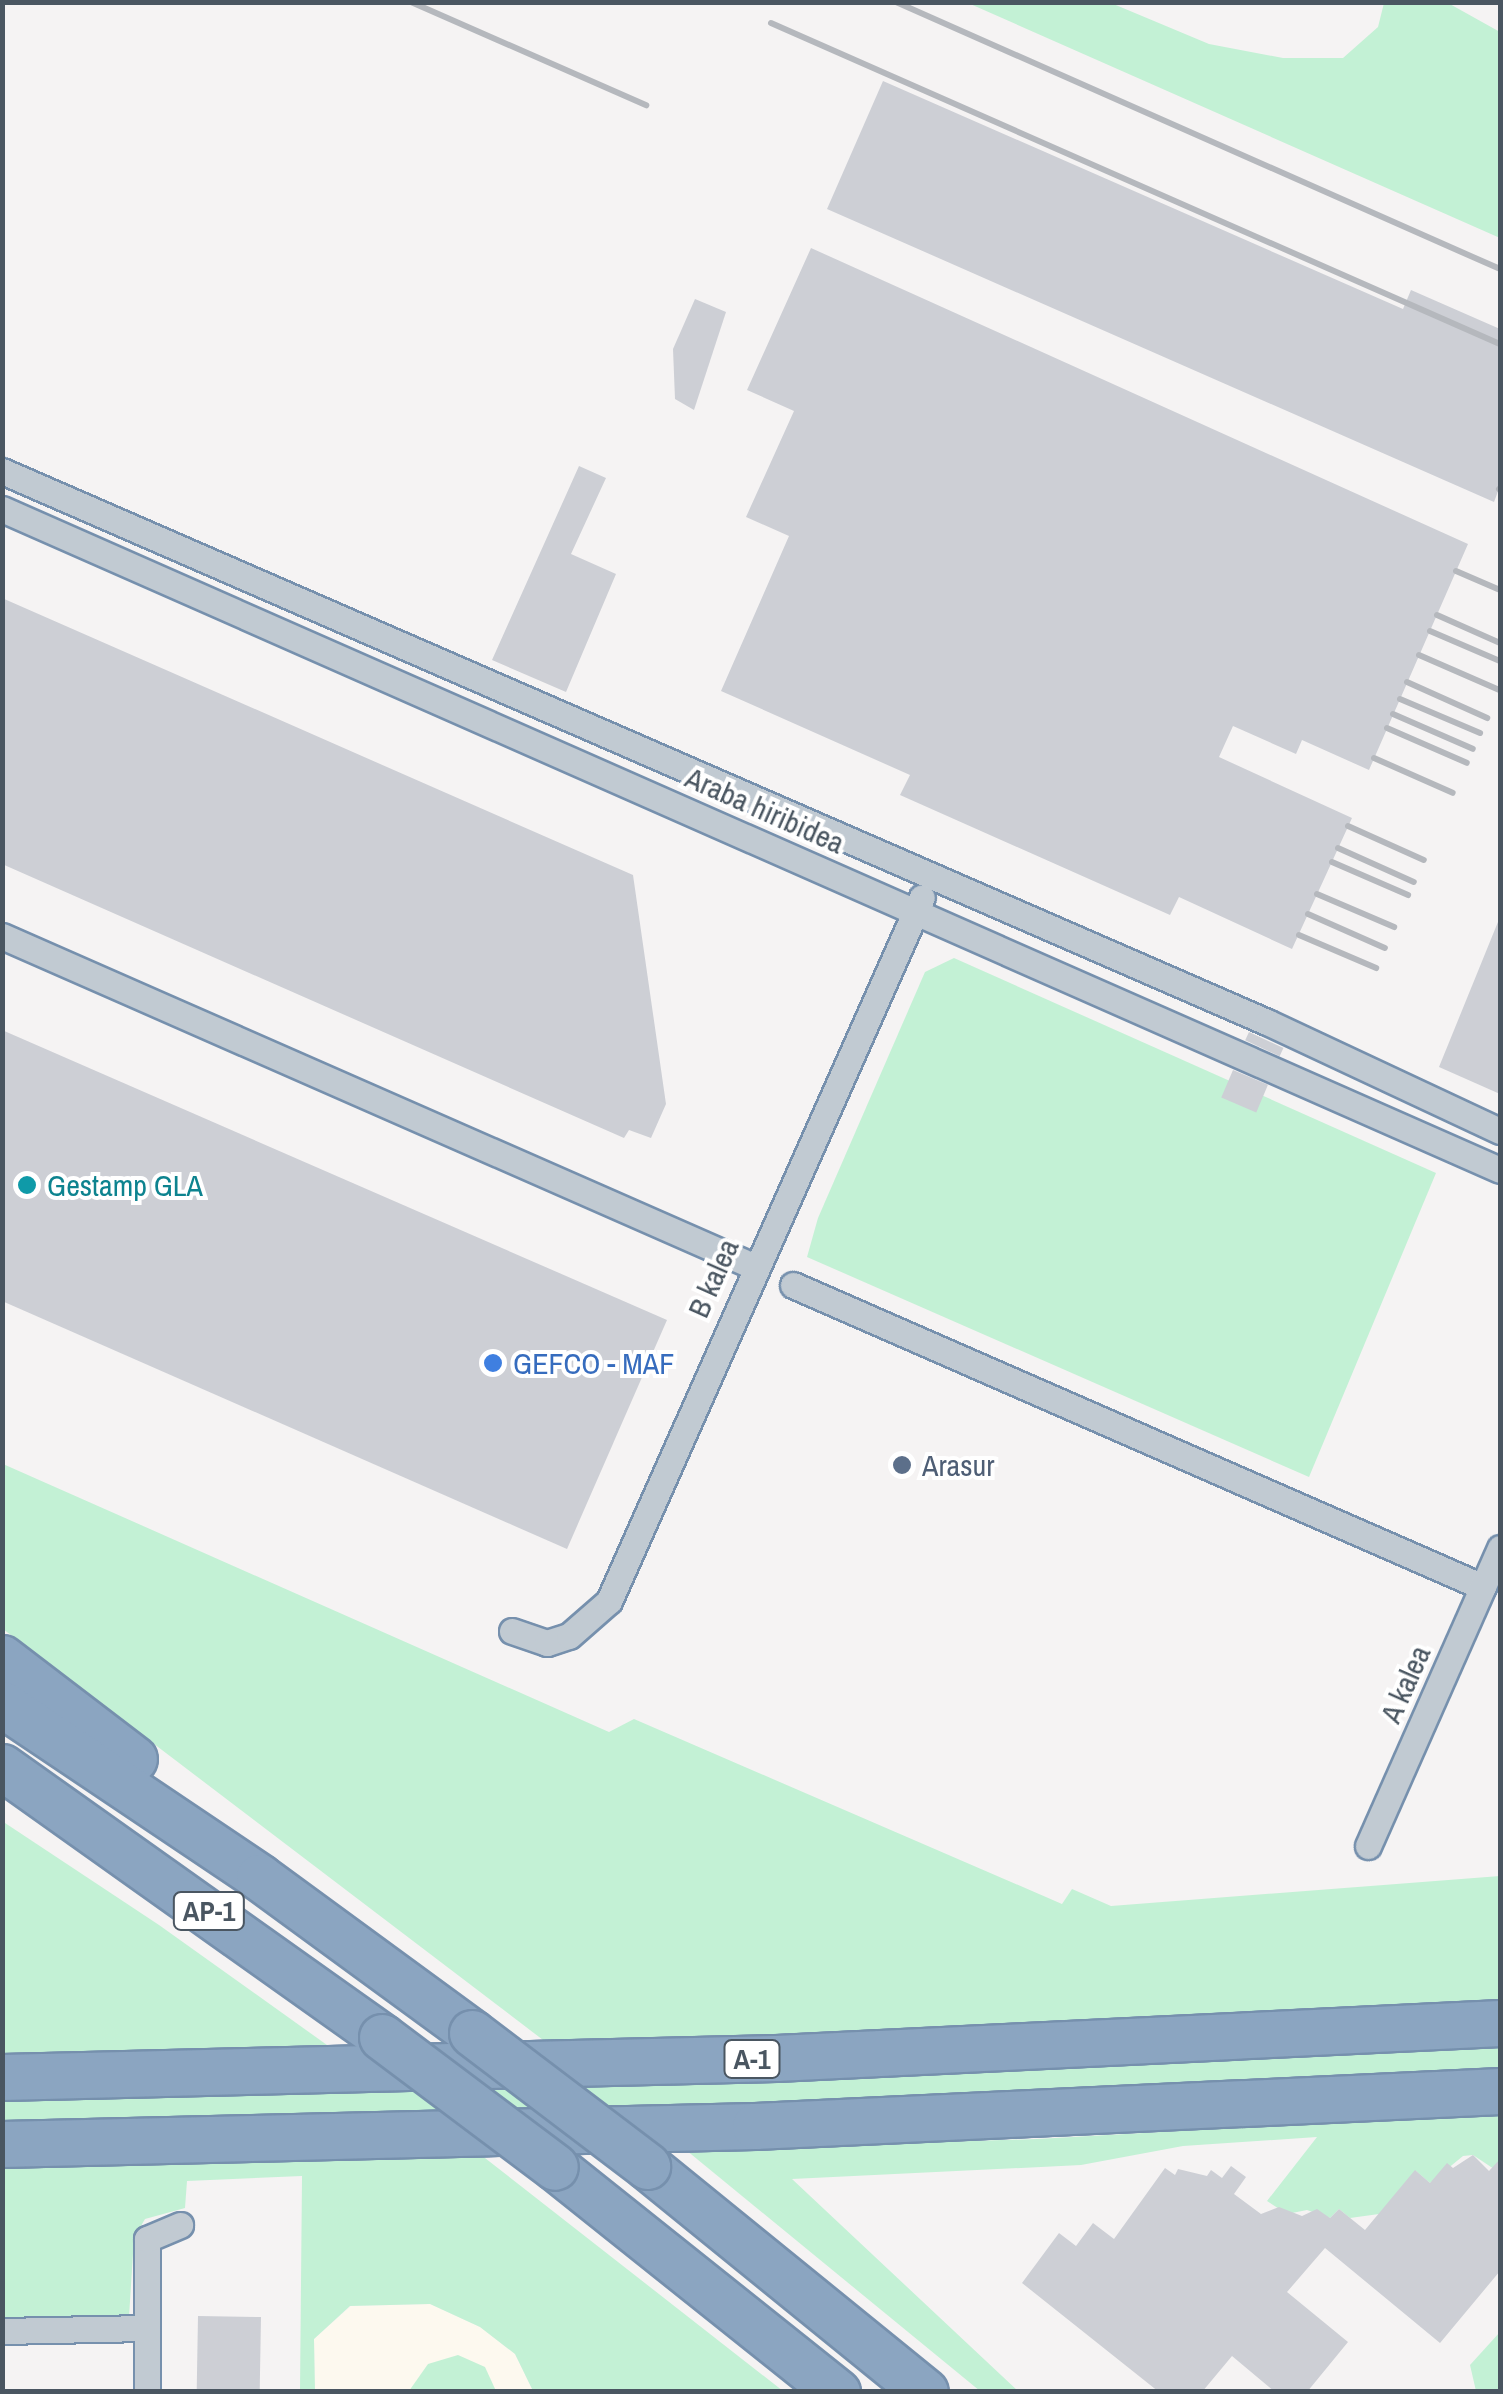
<!DOCTYPE html>
<html>
<head>
<meta charset="utf-8">
<style>
  body { margin:0 }
  #map { position:relative; width:1503px; height:2394px; overflow:hidden; background:#f5f3f3; font-family:"Archivo Narrow",sans-serif }
  div>[style] { position:absolute }
  [style*='--x'] { left:calc(var(--x)*1px); top:calc(var(--y)*1px); width:calc(var(--w)*1px); rotate:calc(var(--a)*1deg) }
  .commercial>* { inset:0; background:#fdf9ef }
  .green>* { inset:0; background:#c3f1d5 }
  .building>* { inset:0; background:#cdcfd5; transform-origin:0 0 }
  .roads { filter:drop-shadow(2px 0 #7690ad) drop-shadow(-2px 0 #7690ad) drop-shadow(0 2px #7690ad) drop-shadow(0 -2px #7690ad) }
  .minor>* { height:25px; margin:-12.5px; padding:0 12.5px; transform-origin:12.5px; border-radius:12.5px; background:#c1cad2 }
  .motorway>* { height:45px; margin:-22.5px; padding:0 22.5px; transform-origin:22.5px; border-radius:22.5px; background:#8ba5c1 }
  .rail>* { height:6px; margin:-3px; padding:0 3px; transform-origin:3px; border-radius:3px; background:#b5b8bd }
  .bridges { filter:drop-shadow(2px 0 #7690ad) drop-shadow(-2px 0 #7690ad) drop-shadow(0 2px #7690ad) drop-shadow(0 -2px #7690ad) }
  .motorway-bridge>* { height:45px; margin:-22.5px; padding:0 22.5px; transform-origin:22.5px; border-radius:22.5px; background:#8ba5c1 }
  .dots>* { width:28px; height:28px; translate:-50% -50%; box-sizing:border-box; border:5px solid #fff; border-radius:50% }
  span { translate:-50% -50%; white-space:nowrap; text-align:center; line-height:1.15; -webkit-text-stroke:8px #fff; paint-order:stroke }
  .shield-label span { padding:2px 8px; background:#fff; border:2px solid; border-radius:8px; -webkit-text-stroke-width:0 }
  .shield-label { font-size:28px; color:#4a5661; font-weight:700 }
  .street-label { font-size:30px; color:#4a5661 }
  .culture-label { font-size:30px; color:#0d838f }
  .left { translate:0 -50%; text-align:left }
  .shop-label { font-size:30px; color:#366cbe }
  .service-label { font-size:30px; color:#4e5e75 }
  .frame { position:absolute; inset:0; border:5px solid #4a5661; pointer-events:none }
</style>
</head>
<body>
<div id="map">
  <div class="commercial">
    <i style="clip-path:polygon(430px 2304px,480px 2327px,515px 2354px,533px 2391px,315px 2391px,314px 2339px,351px 2306px)"></i>
  </div>
  <div class="green">
    <i style="clip-path:polygon(968px 3px,1111px 3px,1209px 44px,1283px 58px,1343px 58px,1378px 27px,1384px 3px,1448px 3px,1500px 32px,1500px 238px)"></i>
    <i style="clip-path:polygon(954px 958px,1436px 1173px,1309px 1477px,807px 1257px,818px 1218px,925px 972px)"></i>
    <i style="clip-path:polygon(3px 1464px,609px 1732px,634px 1719px,1062px 1904px,1072px 1889px,1111px 1906px,1500px 1876px,1500px 2001px,991px 2032px,547px 2043px,3px 1629px)"></i>
    <i style="clip-path:polygon(2px 1821px,159px 1925px,334px 2050px,3px 2056px)"></i>
    <i style="clip-path:polygon(1500px 2039px,1500px 2077px,1213px 2092px,19px 2129px,3px 2119px,2px 2094px)"></i>
    <i style="clip-path:polygon(1500px 2113px,1500px 2173px,1473px 2155px,1463px 2156px,1430px 2183px,1416px 2171px,1379px 2214px,1350px 2218px,1339px 2209px,1330px 2218px,1307px 2210px,1287px 2214px,1267px 2201px,1317px 2137px,1183px 2146px,1081px 2165px,792px 2179px,1019px 2392px,980px 2391px,686px 2150px,1037px 2139px)"></i>
    <i style="clip-path:polygon(476px 2151px,783px 2391px,533px 2391px,515px 2354px,480px 2327px,430px 2304px,350px 2306px,314px 2339px,315px 2391px,300px 2391px,302px 2176px,187px 2181px,185px 2208px,145px 2219px,134px 2238px,129px 2317px,3px 2319px,2px 2162px)"></i>
    <i style="clip-path:polygon(1500px 2332px,1500px 2391px,1476px 2391px,1470px 2365px)"></i>
    <i style="clip-path:polygon(458px 2355px,485px 2367px,496px 2391px,409px 2391px,428px 2364px)"></i>
  </div>
  <div class="building">
    <i style="clip-path:polygon(883px 81px,1403px 309px,1411px 290px,1500px 329px,1500px 486px,1494px 502px,827px 209px)"></i>
    <i style="clip-path:polygon(811px 248px,1468px 544px,1369px 770px,1302px 740px,1296px 754px,1233px 726px,1219px 757px,1352px 818px,1292px 949px,1179px 897px,1170px 915px,900px 795px,910px 775px,721px 691px,789px 536px,746px 517px,794px 411px,747px 390px)"></i>
    <i style="clip-path:polygon(695px 299px,726px 312px,694px 410px,675px 399px,673px 349px)"></i>
    <i style="clip-path:polygon(579px 466px,606px 478px,571px 554px,616px 574px,566px 692px,492px 660px)"></i>
    <i style="clip-path:polygon(2px 598px,633px 875px,666px 1104px,651px 1138px,629px 1130px,624px 1138px,2px 864px)"></i>
    <i style="clip-path:polygon(1500px 917px,1500px 1094px,1439px 1067px)"></i>
    <i style="clip-path:polygon(2px 1030px,667px 1320px,567px 1549px,2px 1301px)"></i>
    <i style="left:1249px;top:1032px;width:38px;height:9px;rotate:25deg"></i>
    <i style="left:1233px;top:1070px;width:38px;height:30px;rotate:23deg"></i>
    <i style="clip-path:polygon(1473px 2155px,1489px 2171px,1500px 2159px,1500px 2271px,1440px 2343px,1325px 2248px,1287px 2292px,1348px 2342px,1307px 2392px,1275px 2392px,1232px 2356px,1202px 2392px,1159px 2392px,1022px 2283px,1059px 2233px,1076px 2246px,1093px 2223px,1114px 2239px,1165px 2168px,1175px 2175px,1178px 2169px,1207px 2176px,1211px 2170px,1222px 2178px,1231px 2166px,1246px 2177px,1234px 2194px,1261px 2214px,1279px 2207px,1302px 2216px,1317px 2209px,1330px 2218px,1339px 2209px,1365px 2230px,1415px 2170px,1430px 2183px,1447px 2163px,1453px 2168px)"></i>
    <i style="left:198px;top:2316px;width:63px;height:76px;rotate:1deg"></i>
  </div>
  <div class="roads">
    <div class="minor">
      <i style="--x:2;--y:471;--w:1380;--a:23.54"></i>
      <i style="--x:1267;--y:1022;--w:257;--a:25.1"></i>
      <i style="--x:2;--y:509;--w:1637;--a:23.81"></i>
      <i style="--x:2;--y:936;--w:820;--a:23.72"></i>
      <i style="--x:793;--y:1285;--w:753;--a:23.64"></i>
      <i style="--x:512;--y:1631;--w:37;--a:19"></i>
      <i style="--x:547;--y:1643;--w:23;--a:-18"></i>
      <i style="--x:569;--y:1636;--w:53;--a:-41.2"></i>
      <i style="--x:609;--y:1601;--w:770;--a:-66.03"></i>
      <i style="--x:1368;--y:1846;--w:326;--a:-66.1"></i>
      <i style="--x:2;--y:2331;--w:144;--a:-1.2"></i>
      <i style="--x:147;--y:2392;--w:153;--a:-90"></i>
      <i style="--x:147;--y:2239;--w:36;--a:-23"></i>
    </div>
    <div class="motorway">
      <i style="--x:2;--y:1658;--w:166;--a:37.4"></i>
      <i style="--x:2;--y:1704;--w:310;--a:33.9"></i>
      <i style="--x:259;--y:1877;--w:264;--a:36.2"></i>
      <i style="--x:2;--y:1767;--w:466;--a:35.4"></i>
      <i style="--x:2;--y:2077;--w:774;--a:-1.41"></i>
      <i style="--x:776;--y:2058;--w:725;--a:-2.77"></i>
      <i style="--x:2;--y:2144;--w:753;--a:-1.37"></i>
      <i style="--x:755;--y:2126;--w:746;--a:-2.69"></i>
      <i style="--x:647;--y:2166;--w:358;--a:39.1"></i>
      <i style="--x:555;--y:2167;--w:361;--a:38.6"></i>
    </div>
  </div>
  <div class="rail">
    <i style="--x:411;--y:2;--w:257;--a:23.7"></i>
    <i style="--x:896;--y:2;--w:660;--a:23.85"></i>
    <i style="--x:771;--y:23;--w:797;--a:23.77"></i>
    <i style="--x:1499;--y:489;--w:1;--a:45"></i>
    <i style="--x:1456;--y:571;--w:48;--a:23.4"></i>
    <i style="--x:1437;--y:615;--w:69;--a:24"></i>
    <i style="--x:1430;--y:631;--w:76;--a:23.2"></i>
    <i style="--x:1419;--y:655;--w:87;--a:23.6"></i>
    <i style="--x:1407;--y:682;--w:88;--a:24.2"></i>
    <i style="--x:1400;--y:699;--w:87;--a:23"></i>
    <i style="--x:1393;--y:714;--w:87;--a:23.6"></i>
    <i style="--x:1387;--y:728;--w:87;--a:23.6"></i>
    <i style="--x:1374;--y:758;--w:86;--a:23.9"></i>
    <i style="--x:1348;--y:826;--w:83;--a:24.1"></i>
    <i style="--x:1338;--y:848;--w:83;--a:24.1"></i>
    <i style="--x:1332;--y:862;--w:83;--a:23.5"></i>
    <i style="--x:1317;--y:894;--w:84;--a:23.2"></i>
    <i style="--x:1308;--y:914;--w:84;--a:23.8"></i>
    <i style="--x:1299;--y:935;--w:84;--a:23.2"></i>
  </div>
  <div class="bridges">
    <div class="motorway-bridge">
      <i style="--x:472;--y:2033;--w:220;--a:37.2"></i>
      <i style="--x:382;--y:2037;--w:216;--a:36.9"></i>
    </div>
  </div>
  <div class="dots">
    <i style="left:27px;top:1185px;background:#0f9aa8"></i>
    <i style="left:493px;top:1363px;background:#3f7fe0"></i>
    <i style="left:902px;top:1465px;background:#5c6f8a"></i>
  </div>
  <div class="shield-label">
    <span style="left:209px;top:1911px">AP-1</span>
    <span style="left:752px;top:2059px">A-1</span>
  </div>
  <div class="street-label">
    <span style="left:765px;top:810px;rotate:24deg">Araba hiribidea</span>
    <span style="left:713px;top:1278px;rotate:-66deg">B kalea</span>
    <span style="left:1405px;top:1684px;rotate:-66deg">A kalea</span>
  </div>
  <div class="culture-label">
    <span class="left" style="left:47px;top:1185px">Gestamp GLA</span>
  </div>
  <div class="shop-label">
    <span class="left" style="left:513px;top:1363px">GEFCO - MAF</span>
  </div>
  <div class="service-label">
    <span class="left" style="left:922px;top:1465px">Arasur</span>
  </div>
  <div class="frame"></div>
</div>
</body>
</html>
